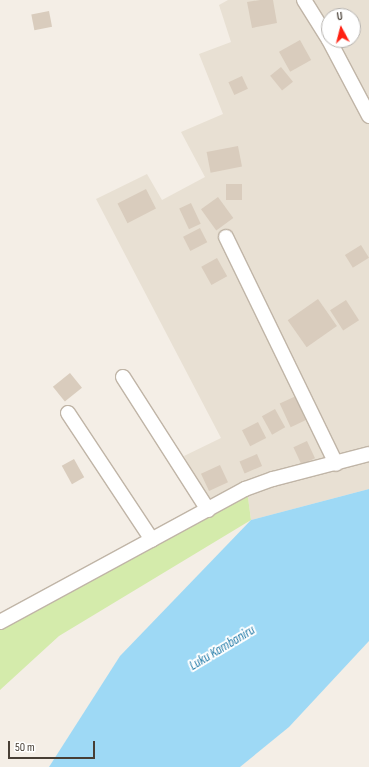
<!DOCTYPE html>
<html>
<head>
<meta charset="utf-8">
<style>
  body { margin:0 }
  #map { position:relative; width:369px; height:767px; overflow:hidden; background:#f4eee6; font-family:"Sofia Sans Condensed",sans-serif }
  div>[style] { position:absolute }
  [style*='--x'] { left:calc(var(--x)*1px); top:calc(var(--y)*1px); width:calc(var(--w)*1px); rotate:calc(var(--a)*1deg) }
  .residential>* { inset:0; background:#e8e0d3 }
  .green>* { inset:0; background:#d4ebab }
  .water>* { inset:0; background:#9ed9f5 }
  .building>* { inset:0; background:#d9ccbd; transform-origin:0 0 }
  .roads { filter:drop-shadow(1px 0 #c0b5a7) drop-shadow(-1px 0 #c0b5a7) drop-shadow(0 1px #c0b5a7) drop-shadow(0 -1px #c0b5a7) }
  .street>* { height:14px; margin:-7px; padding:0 7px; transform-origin:7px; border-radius:7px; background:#fff }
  span { translate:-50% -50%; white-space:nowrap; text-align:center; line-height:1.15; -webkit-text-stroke:4px #fff; paint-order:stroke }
  .water-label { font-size:14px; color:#257da9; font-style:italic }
  .north { position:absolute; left:321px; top:8px; width:40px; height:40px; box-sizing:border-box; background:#fff; border:1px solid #b5b2ae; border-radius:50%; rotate:353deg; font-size:11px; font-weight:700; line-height:16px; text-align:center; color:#473e34 }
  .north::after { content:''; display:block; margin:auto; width:14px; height:18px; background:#ff2011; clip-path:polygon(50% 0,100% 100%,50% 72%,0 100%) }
  .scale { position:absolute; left:8px; top:741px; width:87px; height:18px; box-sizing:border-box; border:2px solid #473e34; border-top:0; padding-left:5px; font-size:12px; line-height:14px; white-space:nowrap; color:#473e34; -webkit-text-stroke:3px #fff; paint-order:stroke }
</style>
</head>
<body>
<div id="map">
  <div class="residential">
    <i style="clip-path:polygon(evenodd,228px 0,369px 0,369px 489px,251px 520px,247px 490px,211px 509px,184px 456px,221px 438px,96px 199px,147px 174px,162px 200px,205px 177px,181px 132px,223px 114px,199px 54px,231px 42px,219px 5px,228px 0,329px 16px,353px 16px,353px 40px,329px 40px,329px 16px)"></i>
  </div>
  <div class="green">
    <i style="clip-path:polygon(247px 490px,251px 520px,59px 636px,0 690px,0 627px)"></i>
  </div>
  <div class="water">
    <i style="clip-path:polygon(369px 489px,369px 641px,289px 727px,240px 767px,49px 767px,120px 656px,251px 520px)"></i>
  </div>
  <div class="building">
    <i style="clip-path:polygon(260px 0,273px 0,277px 23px,252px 28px,247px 2px)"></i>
    <i style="left:49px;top:11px;width:16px;height:18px;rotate:79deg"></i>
    <i style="left:300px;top:40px;width:23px;height:24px;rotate:61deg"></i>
    <i style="left:281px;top:67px;width:19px;height:14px;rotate:51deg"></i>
    <i style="left:242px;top:76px;width:14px;height:15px;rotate:65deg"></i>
    <i style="left:238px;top:146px;width:21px;height:32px;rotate:79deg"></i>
    <i style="left:226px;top:184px;width:16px;height:16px"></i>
    <i style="left:146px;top:189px;width:22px;height:32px;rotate:63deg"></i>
    <i style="left:218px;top:197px;width:26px;height:21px;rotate:54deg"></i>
    <i style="left:191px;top:203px;width:23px;height:13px;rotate:65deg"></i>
    <i style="left:200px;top:228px;width:16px;height:19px;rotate:63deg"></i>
    <i style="left:361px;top:245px;width:15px;height:19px;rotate:58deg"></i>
    <i style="left:217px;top:258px;width:21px;height:18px;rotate:61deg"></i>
    <i style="left:318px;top:299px;width:33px;height:37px;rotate:55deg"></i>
    <i style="left:346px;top:300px;width:24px;height:19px;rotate:57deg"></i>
    <i style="left:70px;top:373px;width:19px;height:22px;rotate:51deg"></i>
    <i style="left:296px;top:396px;width:26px;height:18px;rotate:65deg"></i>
    <i style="left:275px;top:409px;width:21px;height:15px;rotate:61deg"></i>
    <i style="left:258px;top:422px;width:18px;height:18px;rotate:63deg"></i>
    <i style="left:307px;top:441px;width:19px;height:15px;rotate:65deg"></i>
    <i style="left:257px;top:454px;width:13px;height:19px;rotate:67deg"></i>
    <i style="left:74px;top:459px;width:21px;height:14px;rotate:61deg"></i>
    <i style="left:220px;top:465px;width:19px;height:21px;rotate:65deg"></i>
  </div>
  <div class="roads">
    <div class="street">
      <i style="--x:304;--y:0;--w:47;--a:58"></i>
      <i style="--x:329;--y:40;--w:86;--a:62.2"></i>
      <i style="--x:226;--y:237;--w:252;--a:64.1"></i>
      <i style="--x:123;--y:377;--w:158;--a:57.4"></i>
      <i style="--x:68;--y:413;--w:152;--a:56.5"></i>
      <i style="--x:0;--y:622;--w:279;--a:-28.5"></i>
      <i style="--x:245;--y:489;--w:30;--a:-20"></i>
      <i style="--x:273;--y:479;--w:99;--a:-14.6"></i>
    </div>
  </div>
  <div class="water-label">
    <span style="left:222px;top:648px;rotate:-31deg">Luku Kambaniru</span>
  </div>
  <div class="north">U</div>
  <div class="scale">50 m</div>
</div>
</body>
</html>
